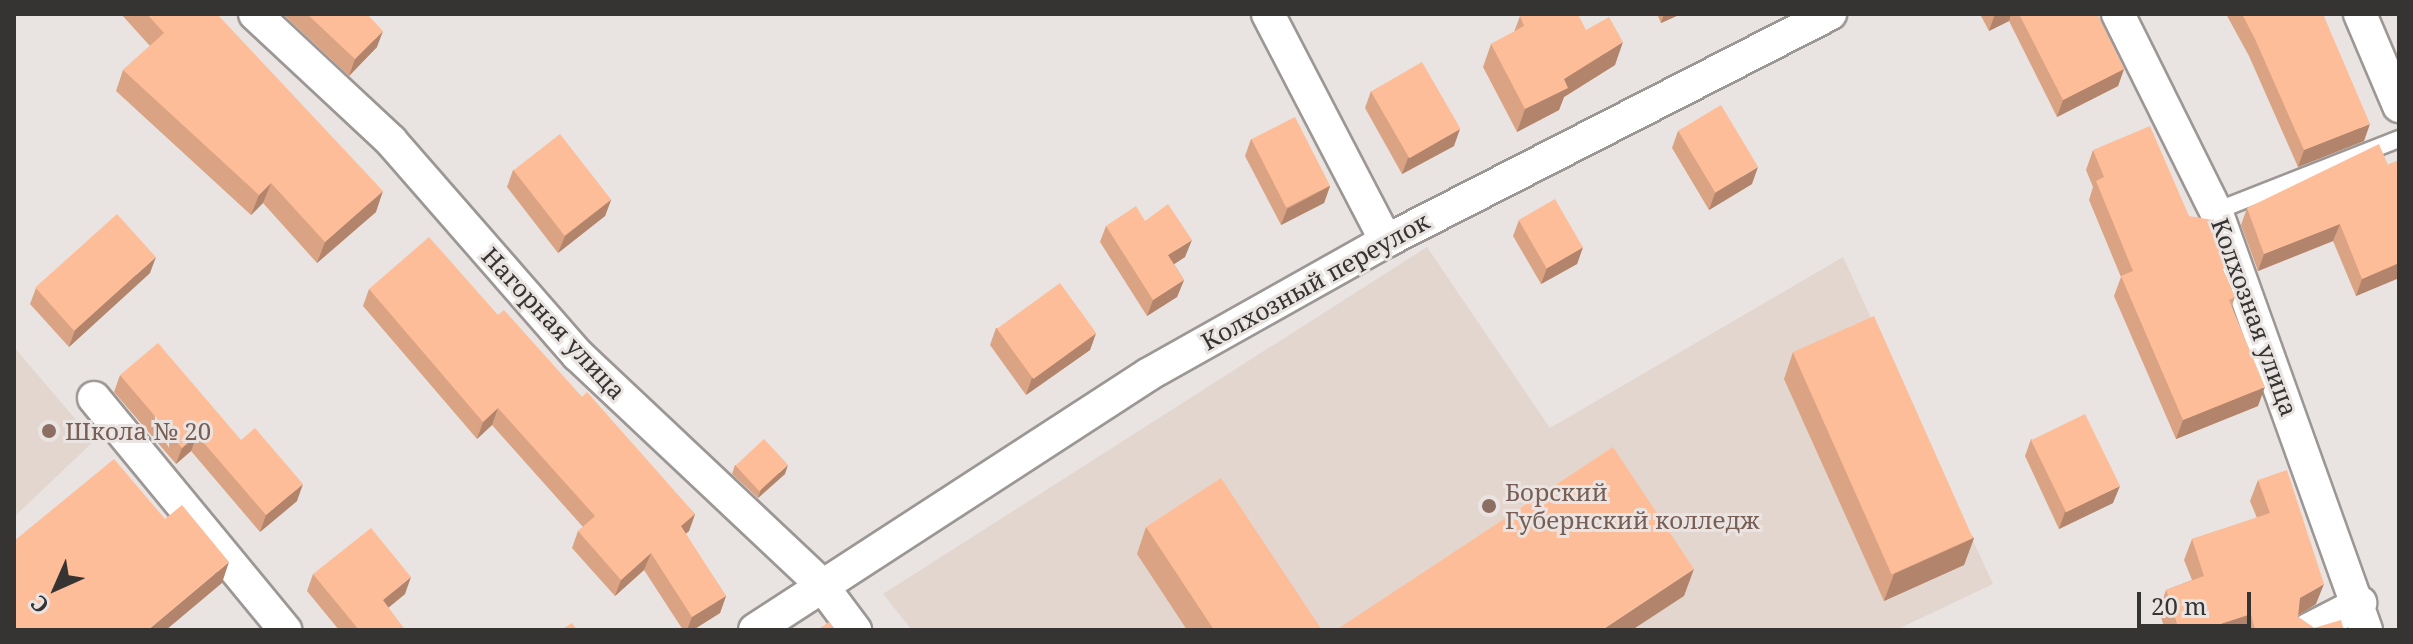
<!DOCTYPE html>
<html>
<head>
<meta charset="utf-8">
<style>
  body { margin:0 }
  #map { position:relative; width:2413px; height:644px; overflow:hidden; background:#e9e4e1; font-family:"Noto Serif",serif }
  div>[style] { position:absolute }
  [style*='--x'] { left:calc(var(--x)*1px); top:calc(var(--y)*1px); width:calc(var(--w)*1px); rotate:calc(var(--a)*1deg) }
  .built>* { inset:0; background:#e3d6cf }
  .roads { filter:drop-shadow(2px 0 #9c9795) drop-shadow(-2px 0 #9c9795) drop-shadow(0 2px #9c9795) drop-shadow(0 -2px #9c9795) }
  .service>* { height:16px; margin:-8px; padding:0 8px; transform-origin:8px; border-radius:8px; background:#fff }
  .minor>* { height:32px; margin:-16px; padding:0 16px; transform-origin:16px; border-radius:16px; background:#fff }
  .wall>* { inset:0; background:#daa384 }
  .shaded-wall>* { inset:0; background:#b2846b }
  .building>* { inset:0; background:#febd99; transform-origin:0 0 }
  .dots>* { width:22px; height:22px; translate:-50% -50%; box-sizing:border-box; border:4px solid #e9e4e1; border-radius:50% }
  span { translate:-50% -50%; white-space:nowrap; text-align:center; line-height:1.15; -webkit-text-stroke:6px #e9e4e1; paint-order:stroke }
  .street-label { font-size:24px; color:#363433 }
  .education-label { font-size:24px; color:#785e54 }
  .left { translate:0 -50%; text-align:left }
  .frame { position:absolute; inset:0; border:16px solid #363433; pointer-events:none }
  .north { position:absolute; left:16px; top:548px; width:80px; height:80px; -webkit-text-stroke:6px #e9e4e1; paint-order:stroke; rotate:225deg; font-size:22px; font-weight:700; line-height:32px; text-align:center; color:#363433 }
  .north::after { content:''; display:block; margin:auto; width:28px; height:36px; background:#363433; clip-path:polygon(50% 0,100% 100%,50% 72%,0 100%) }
  .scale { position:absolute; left:2137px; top:592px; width:114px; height:36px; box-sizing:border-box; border:4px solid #363433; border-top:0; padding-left:10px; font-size:24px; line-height:28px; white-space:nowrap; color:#363433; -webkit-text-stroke:6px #e9e4e1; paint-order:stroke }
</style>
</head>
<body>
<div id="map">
  <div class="built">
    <i style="clip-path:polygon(1427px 247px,1550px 428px,1843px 257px,1993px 584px,1896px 630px,912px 630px,883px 594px)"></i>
    <i style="clip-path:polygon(14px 347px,94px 441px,14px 517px)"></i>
  </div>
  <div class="roads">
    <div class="service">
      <i style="--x:2216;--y:211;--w:197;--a:-21.5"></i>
    </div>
    <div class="minor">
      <i style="--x:255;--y:14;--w:186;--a:43"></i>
      <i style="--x:391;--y:141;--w:284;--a:48.9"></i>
      <i style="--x:578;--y:355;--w:332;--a:43.3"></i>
      <i style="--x:820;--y:583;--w:59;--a:53.3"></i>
      <i style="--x:1268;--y:14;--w:256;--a:62.5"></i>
      <i style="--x:2118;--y:14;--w:220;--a:63.6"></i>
      <i style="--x:2216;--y:211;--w:445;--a:70.3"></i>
      <i style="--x:2360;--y:14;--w:100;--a:67"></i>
      <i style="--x:94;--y:398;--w:301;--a:50.5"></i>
      <i style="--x:755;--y:630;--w:470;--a:-33"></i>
      <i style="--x:1149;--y:374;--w:272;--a:-29.3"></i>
      <i style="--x:1386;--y:241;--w:499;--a:-27.1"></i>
      <i style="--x:2308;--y:630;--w:59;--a:-27.4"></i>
    </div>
  </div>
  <div class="wall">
    <i style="clip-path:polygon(121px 14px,217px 14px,376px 212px,317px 263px,263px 203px,251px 215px,116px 91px,123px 70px,150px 46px)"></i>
    <i style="clip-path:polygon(286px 14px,367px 14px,377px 47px,349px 76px,285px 16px)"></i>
    <i style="clip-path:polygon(1657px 14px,1681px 14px,1661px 23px)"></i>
    <i style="clip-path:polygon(1980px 14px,2097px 14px,2124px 69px,2118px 86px,2057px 117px,2009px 21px,1989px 31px)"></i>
    <i style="clip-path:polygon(2226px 14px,2323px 14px,2364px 141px,2298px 167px,2249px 56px)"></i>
    <i style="clip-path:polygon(1520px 16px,1586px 30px,1615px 65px,1564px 97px,1559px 110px,1517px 132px,1483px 67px,1491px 44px,1514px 32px)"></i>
    <i style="clip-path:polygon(1371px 91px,1454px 146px,1402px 174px,1365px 108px)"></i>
    <i style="clip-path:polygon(1678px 131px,1752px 184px,1709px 210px,1672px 148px)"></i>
    <i style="clip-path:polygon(1251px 139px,1330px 186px,1324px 203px,1281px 225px,1245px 156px)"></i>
    <i style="clip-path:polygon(2093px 150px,2189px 216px,2226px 276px,2235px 297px,2232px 306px,2258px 406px,2176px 439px,2114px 296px,2121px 277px,2089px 200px,2093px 187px,2086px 170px)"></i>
    <i style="clip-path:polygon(2399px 160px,2399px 278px,2356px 296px,2333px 241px,2258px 271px,2241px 225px,2247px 208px,2388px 165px)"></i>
    <i style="clip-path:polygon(513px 170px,611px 200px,605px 216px,558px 253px,507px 187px)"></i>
    <i style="clip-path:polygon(1519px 220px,1583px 247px,1577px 264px,1541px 284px,1513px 236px)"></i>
    <i style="clip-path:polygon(1145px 221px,1185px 257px,1174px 264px,1184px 280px,1177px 297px,1147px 316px,1100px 242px,1106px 226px)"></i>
    <i style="clip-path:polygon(150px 273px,69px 347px,30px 304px,36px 288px)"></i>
    <i style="clip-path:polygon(369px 289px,498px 315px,582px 397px,695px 514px,689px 531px,685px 534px,726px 596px,720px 613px,693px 630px,683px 630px,644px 570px,615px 596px,572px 548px,578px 531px,583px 527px,492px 425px,477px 439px,363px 306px)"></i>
    <i style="clip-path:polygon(996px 328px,1096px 333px,1090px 350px,1026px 395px,990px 345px)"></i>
    <i style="clip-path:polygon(1793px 352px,1974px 538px,1964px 565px,1884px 601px,1784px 379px)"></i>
    <i style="clip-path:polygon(120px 375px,241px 440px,297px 501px,260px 532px,191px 451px,176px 464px,114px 392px)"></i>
    <i style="clip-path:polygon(2031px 439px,2113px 503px,2059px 529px,2025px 456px)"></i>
    <i style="clip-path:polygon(735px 465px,785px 474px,758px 498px,732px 474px)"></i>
    <i style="clip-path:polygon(2258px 480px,2316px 604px,2299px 615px,2298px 617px,2314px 628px,2344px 630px,2165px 630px,2159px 611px,2166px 590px,2192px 580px,2184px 560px,2192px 539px,2257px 518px,2250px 501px)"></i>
    <i style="clip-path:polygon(1146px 527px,1322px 630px,1187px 630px,1137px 554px)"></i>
    <i style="clip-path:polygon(313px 574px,405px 594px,388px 608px,405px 630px,339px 630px,307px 591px)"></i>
  </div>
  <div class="shaded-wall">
    <i style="clip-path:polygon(1664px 14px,1681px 14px,1661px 23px)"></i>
    <i style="clip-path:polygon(1995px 14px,2011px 14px,2009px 21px,1989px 31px)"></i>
    <i style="clip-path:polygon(383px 31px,377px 47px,349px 76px,355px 59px)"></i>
    <i style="clip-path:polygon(1623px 42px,1615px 65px,1564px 97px,1559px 110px,1517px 132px,1525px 109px,1564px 79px)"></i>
    <i style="clip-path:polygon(2124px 69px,2118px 86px,2057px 117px,2063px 100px)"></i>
    <i style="clip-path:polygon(2370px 124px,2364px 141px,2298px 167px,2304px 150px)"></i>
    <i style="clip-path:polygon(1460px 129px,1454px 146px,1402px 174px,1408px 158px)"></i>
    <i style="clip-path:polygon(1758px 167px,1752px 184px,1709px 210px,1715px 193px)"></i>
    <i style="clip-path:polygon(271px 183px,263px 203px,251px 215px,259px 195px)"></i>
    <i style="clip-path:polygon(1330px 186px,1324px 203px,1281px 225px,1287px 209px)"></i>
    <i style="clip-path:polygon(383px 191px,376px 212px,317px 263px,325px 242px)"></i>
    <i style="clip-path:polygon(611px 200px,605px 216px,558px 253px,565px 236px)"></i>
    <i style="clip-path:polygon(2340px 224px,2333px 241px,2258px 271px,2264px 254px)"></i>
    <i style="clip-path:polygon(1192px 240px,1185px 257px,1162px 272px,1168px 255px)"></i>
    <i style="clip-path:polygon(1583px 247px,1577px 264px,1541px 284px,1547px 268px)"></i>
    <i style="clip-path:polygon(156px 257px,150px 273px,69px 347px,75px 330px)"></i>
    <i style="clip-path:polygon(2399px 263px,2399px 278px,2356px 296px,2362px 279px)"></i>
    <i style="clip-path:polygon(1184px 280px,1177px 297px,1147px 316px,1153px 300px)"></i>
    <i style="clip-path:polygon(1096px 333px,1090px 350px,1026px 395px,1032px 378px)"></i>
    <i style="clip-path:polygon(2265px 387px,2258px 406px,2176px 439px,2183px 420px)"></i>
    <i style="clip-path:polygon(498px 408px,492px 425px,477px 439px,483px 422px)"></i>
    <i style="clip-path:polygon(197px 435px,191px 451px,176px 464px,182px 448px)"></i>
    <i style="clip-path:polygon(788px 465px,785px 474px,758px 498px,761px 489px)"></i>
    <i style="clip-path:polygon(303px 484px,297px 501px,260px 532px,266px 515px)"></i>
    <i style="clip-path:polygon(2120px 486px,2113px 503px,2059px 529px,2065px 512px)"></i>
    <i style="clip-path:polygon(695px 514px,689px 531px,675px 543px,681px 526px)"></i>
    <i style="clip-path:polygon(1974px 538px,1964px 565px,1884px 601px,1894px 574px)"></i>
    <i style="clip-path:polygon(651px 553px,644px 570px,615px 596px,621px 580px)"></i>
    <i style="clip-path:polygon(229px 562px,222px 583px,166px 630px,148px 630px)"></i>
    <i style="clip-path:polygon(1694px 569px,1684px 596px,1632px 630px,1602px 630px)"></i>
    <i style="clip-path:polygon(411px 577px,405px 594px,377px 617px,383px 600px)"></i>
    <i style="clip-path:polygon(2324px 584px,2316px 604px,2292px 619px,2300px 598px)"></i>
    <i style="clip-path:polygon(726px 596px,720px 613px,693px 630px,687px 630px,692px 617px)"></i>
    <i style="clip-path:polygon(2251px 614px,2245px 630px,2202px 630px)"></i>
  </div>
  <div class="building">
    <i style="clip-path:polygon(147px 14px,217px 14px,383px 191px,325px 242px,271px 183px,259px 195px,123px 70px,164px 33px)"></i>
    <i style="clip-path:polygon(307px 14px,367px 14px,383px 31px,355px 59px)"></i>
    <i style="clip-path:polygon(1524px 14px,1578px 14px,1586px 30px,1609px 17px,1623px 42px,1564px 79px,1568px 88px,1525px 109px,1491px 44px,1524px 26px,1520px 16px)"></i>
    <i style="clip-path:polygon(2019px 14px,2097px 14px,2124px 69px,2063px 100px)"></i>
    <i style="clip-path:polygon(2242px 14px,2323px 14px,2370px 124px,2304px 150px,2255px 39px)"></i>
    <i style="left:1422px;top:62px;width:77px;height:59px;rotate:60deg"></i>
    <i style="left:1721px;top:105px;width:72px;height:50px;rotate:59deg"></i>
    <i style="left:1295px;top:117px;width:77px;height:49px;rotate:63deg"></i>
    <i style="clip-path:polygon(2150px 126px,2189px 216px,2213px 220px,2229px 266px,2223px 269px,2235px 297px,2229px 300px,2265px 387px,2183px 420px,2121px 276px,2133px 271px,2096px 181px,2104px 177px,2093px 150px)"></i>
    <i style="left:560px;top:134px;width:83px;height:59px;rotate:52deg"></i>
    <i style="clip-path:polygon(2379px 144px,2388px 165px,2399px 160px,2399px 263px,2362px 279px,2340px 224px,2264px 254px,2247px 208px)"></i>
    <i style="left:1555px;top:199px;width:56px;height:42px;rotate:60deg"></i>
    <i style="clip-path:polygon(1168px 204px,1192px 240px,1168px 255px,1184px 280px,1153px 300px,1106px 226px,1136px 206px,1145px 221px)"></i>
    <i style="left:117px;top:214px;width:58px;height:110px;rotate:48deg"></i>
    <i style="clip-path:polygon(429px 237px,498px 315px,504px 310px,582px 397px,587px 392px,695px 514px,681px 526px,726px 596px,692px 617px,651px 553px,621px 580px,578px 531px,595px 516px,498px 408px,483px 422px,369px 289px)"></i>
    <i style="left:1060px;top:283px;width:62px;height:78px;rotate:54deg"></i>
    <i style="left:1874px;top:316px;width:243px;height:89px;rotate:66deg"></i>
    <i style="clip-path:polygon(158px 343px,241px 440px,255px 428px,303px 484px,266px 515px,197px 435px,182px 448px,120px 375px)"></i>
    <i style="left:2085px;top:414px;width:80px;height:60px;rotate:64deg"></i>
    <i style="left:764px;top:439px;width:35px;height:39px;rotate:47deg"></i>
    <i style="clip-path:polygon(1613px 447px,1694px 569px,1602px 630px,1336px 630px)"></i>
    <i style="clip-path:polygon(114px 459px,165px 519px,182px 505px,229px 562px,148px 630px,14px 630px,14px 541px)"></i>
    <i style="clip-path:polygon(2287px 470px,2324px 584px,2300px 598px,2298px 617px,2314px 628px,2341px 620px,2344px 630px,2255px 630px,2251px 614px,2202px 630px,2179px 630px,2166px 590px,2204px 576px,2192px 539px,2270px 513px,2258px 480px)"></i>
    <i style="clip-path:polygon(1221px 478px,1322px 630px,1214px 630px,1146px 527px)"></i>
    <i style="clip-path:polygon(371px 528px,411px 577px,383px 600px,405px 630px,359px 630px,313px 574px)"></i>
    <i style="clip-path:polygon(829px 622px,835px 630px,817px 630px)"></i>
    <i style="clip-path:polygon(572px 623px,577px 630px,561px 630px)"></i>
  </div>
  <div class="dots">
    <i style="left:49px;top:431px;background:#8d6e63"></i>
    <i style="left:1489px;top:506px;background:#8d6e63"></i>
  </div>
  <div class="street-label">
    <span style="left:1315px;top:281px;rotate:-29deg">Колхозный переулок</span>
    <span style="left:2255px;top:317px;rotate:70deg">Колхозная улица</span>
    <span style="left:554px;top:323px;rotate:47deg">Нагорная улица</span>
  </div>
  <div class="education-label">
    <span class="left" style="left:65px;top:431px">Школа № 20</span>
    <span class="left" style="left:1505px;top:506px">Борский<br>Губернский колледж</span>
  </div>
  <div class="frame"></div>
  <div class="north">С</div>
  <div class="scale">20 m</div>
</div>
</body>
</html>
